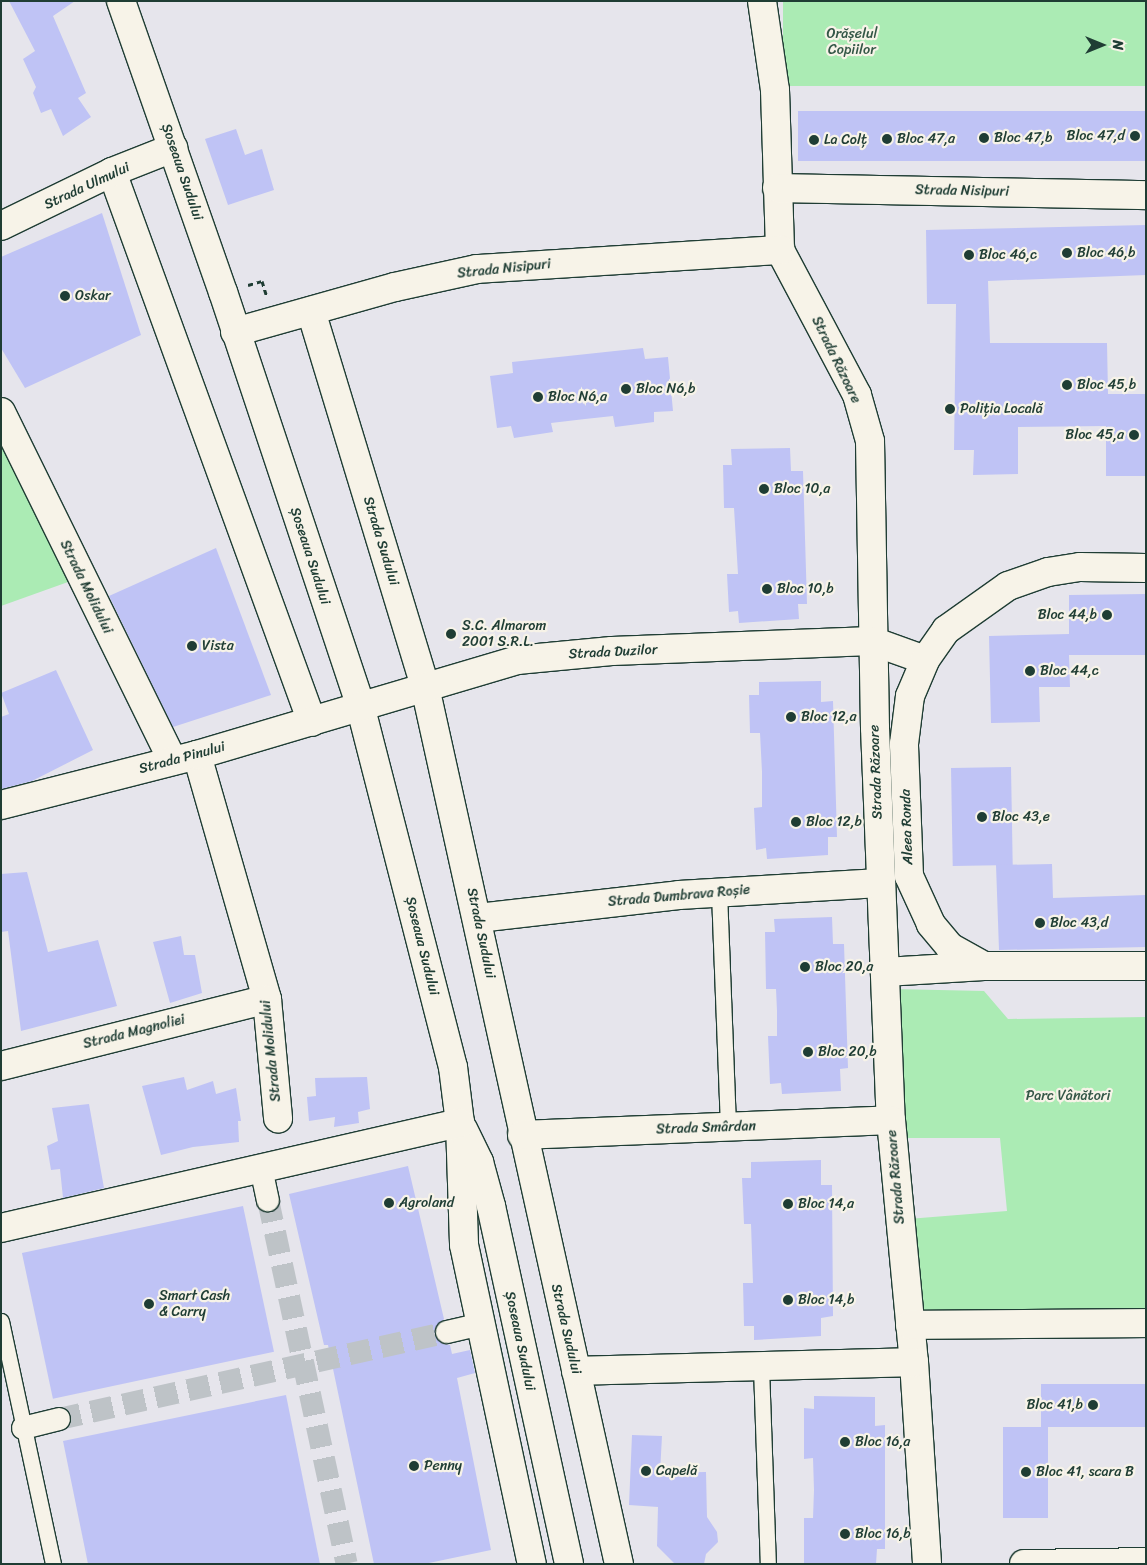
<!DOCTYPE html>
<html>
<head>
<meta charset="utf-8">
<style>
  body { margin:0 }
  #map { position:relative; width:1147px; height:1565px; overflow:hidden; background:#e6e5ec; font-family:Sriracha,sans-serif }
  div>[style] { position:absolute }
  [style*='--x'] { left:calc(var(--x)*1px); top:calc(var(--y)*1px); width:calc(var(--w)*1px); rotate:calc(var(--a)*1deg) }
  .green>* { inset:0; background:#abebb4; transform-origin:0 0 }
  .building>* { inset:0; background:#bfc3f5; transform-origin:0 0 }
  .pedestrian-tunnel>* { height:22px; margin-top:-11px; transform-origin:0; background:repeating-linear-gradient(90deg,#bec3c7 0 22px,transparent 0 33px) }
  .path>* { height:3px; margin-top:-1.5px; transform-origin:0; background:repeating-linear-gradient(90deg,#1f3d34 0 5px,transparent 0 9px) }
  .roads { filter:drop-shadow(1px 0 #1f3d34) drop-shadow(-1px 0 #1f3d34) drop-shadow(0 1px #1f3d34) drop-shadow(0 -1px #1f3d34) }
  .service>* { height:15px; margin:-7.5px; padding:0 7.5px; transform-origin:7.5px; border-radius:7.5px; background:#f7f3e8 }
  .pedestrian>* { height:22px; margin:-11px; padding:0 11px; transform-origin:11px; border-radius:11px; background:#f7f3e8 }
  .minor>* { height:28px; margin:-14px; padding:0 14px; transform-origin:14px; border-radius:14px; background:#f7f3e8 }
  .dots>* { width:14px; height:14px; translate:-50% -50%; box-sizing:border-box; border:2px solid #f7f3e8; border-radius:50% }
  span { translate:-50% -50%; white-space:nowrap; text-align:center; line-height:1.15; -webkit-text-stroke:4.5px #f7f3e8; paint-order:stroke }
  .park-label { font-size:14px; color:#345747 }
  .poi-label { font-size:14px; color:#1f3d34 }
  .right { translate:-100% -50%; text-align:right }
  .left { translate:0 -50%; text-align:left }
  .street-label { font-size:14px; color:#1f3d34 }
  .frame { position:absolute; inset:0; border:2px solid #1f3d34; pointer-events:none }
  .north { position:absolute; left:1077px; top:20px; width:50px; height:50px; -webkit-text-stroke:4px #f7f3e8; paint-order:stroke; rotate:90deg; font-size:14px; font-weight:700; line-height:20px; text-align:center; color:#1f3d34 }
  .north::after { content:''; display:block; margin:auto; width:18px; height:22px; background:#1f3d34; clip-path:polygon(50% 0,100% 100%,50% 72%,0 100%) }
</style>
</head>
<body>
<div id="map">
  <div class="green">
    <i style="left:783px;top:1px;width:363px;height:85px"></i>
    <i style="clip-path:polygon(1px 412px,82px 577px,1px 606px)"></i>
    <i style="clip-path:polygon(893px 989px,984px 991px,1008px 1019px,1146px 1017px,1146px 1314px,914px 1319px,908px 1219px,1007px 1211px,1000px 1138px,901px 1138px)"></i>
  </div>
  <div class="building">
    <i style="clip-path:polygon(9px 1px,75px 1px,53px 16px,86px 93px,78px 98px,91px 117px,63px 136px,51px 109px,41px 113px,33px 93px,36px 87px,23px 59px,35px 51px)"></i>
    <i style="left:1146px;top:111px;width:50px;height:348px;rotate:90deg"></i>
    <i style="clip-path:polygon(236px 129px,245px 155px,262px 149px,274px 190px,228px 205px,205px 139px)"></i>
    <i style="clip-path:polygon(102px 213px,141px 335px,25px 388px,1px 348px,1px 257px)"></i>
    <i style="clip-path:polygon(1146px 225px,1146px 275px,988px 281px,990px 343px,1107px 343px,1108px 394px,1146px 394px,1146px 476px,1106px 476px,1106px 426px,1018px 427px,1018px 474px,973px 475px,974px 450px,954px 450px,956px 304px,927px 304px,926px 230px)"></i>
    <i style="clip-path:polygon(643px 348px,645px 359px,668px 357px,673px 411px,654px 412px,654px 422px,615px 427px,613px 416px,585px 419px,551px 423px,553px 432px,514px 438px,511px 426px,497px 428px,490px 376px,513px 373px,512px 362px)"></i>
    <i style="clip-path:polygon(790px 448px,791px 471px,803px 471px,807px 604px,798px 604px,799px 619px,739px 623px,738px 611px,729px 612px,727px 574px,738px 574px,734px 508px,724px 508px,723px 465px,732px 465px,731px 449px)"></i>
    <i style="clip-path:polygon(216px 548px,271px 695px,173px 727px,109px 596px)"></i>
    <i style="clip-path:polygon(1146px 594px,1146px 655px,1069px 655px,1070px 687px,1039px 687px,1040px 722px,991px 723px,989px 636px,1069px 634px,1069px 595px)"></i>
    <i style="clip-path:polygon(56px 670px,93px 750px,32px 781px,1px 789px,1px 717px,9px 714px,1px 693px)"></i>
    <i style="clip-path:polygon(821px 681px,821px 702px,833px 701px,837px 837px,828px 837px,828px 855px,767px 859px,766px 848px,756px 850px,754px 808px,762px 807px,762px 772px,760px 733px,750px 733px,749px 695px,759px 695px,759px 682px)"></i>
    <i style="left:1011px;top:767px;width:98px;height:60px;rotate:89deg"></i>
    <i style="clip-path:polygon(1052px 864px,1053px 898px,1146px 895px,1146px 947px,999px 950px,996px 865px)"></i>
    <i style="clip-path:polygon(27px 872px,48px 952px,98px 940px,117px 1006px,21px 1031px,8px 931px,1px 932px,1px 874px)"></i>
    <i style="clip-path:polygon(832px 917px,833px 944px,844px 944px,848px 1068px,840px 1069px,841px 1091px,782px 1094px,781px 1083px,770px 1084px,768px 1036px,777px 1036px,777px 1011px,776px 989px,766px 989px,765px 932px,775px 932px,774px 919px)"></i>
    <i style="clip-path:polygon(181px 936px,184px 955px,195px 955px,202px 993px,170px 1003px,153px 942px)"></i>
    <i style="clip-path:polygon(184px 1077px,187px 1090px,213px 1081px,216px 1094px,236px 1088px,241px 1121px,238px 1121px,239px 1142px,193px 1147px,161px 1155px,142px 1086px)"></i>
    <i style="clip-path:polygon(367px 1077px,370px 1109px,358px 1112px,359px 1123px,334px 1127px,335px 1117px,309px 1121px,307px 1097px,316px 1096px,315px 1078px)"></i>
    <i style="clip-path:polygon(89px 1104px,104px 1188px,63px 1198px,60px 1169px,51px 1170px,47px 1146px,58px 1141px,52px 1108px)"></i>
    <i style="clip-path:polygon(821px 1160px,821px 1185px,832px 1185px,833px 1316px,821px 1318px,821px 1336px,754px 1340px,754px 1326px,744px 1326px,743px 1283px,753px 1283px,751px 1224px,744px 1224px,742px 1178px,751px 1178px,751px 1162px)"></i>
    <i style="clip-path:polygon(408px 1166px,444px 1319px,435px 1328px,434px 1335px,443px 1344px,450px 1345px,452px 1354px,470px 1350px,475px 1373px,457px 1378px,491px 1550px,424px 1564px,374px 1564px,328px 1345px,324px 1345px,289px 1194px)"></i>
    <i style="left:243px;top:1206px;width:149px;height:226px;rotate:78deg"></i>
    <i style="clip-path:polygon(1041px 1384px,1146px 1384px,1146px 1427px,1044px 1427px,1048px 1427px,1048px 1518px,1003px 1518px,1003px 1427px,1041px 1427px)"></i>
    <i style="clip-path:polygon(286px 1395px,320px 1564px,88px 1564px,63px 1441px)"></i>
    <i style="clip-path:polygon(814px 1396px,875px 1397px,875px 1426px,885px 1425px,885px 1549px,877px 1549px,876px 1564px,804px 1564px,804px 1518px,813px 1518px,814px 1490px,813px 1458px,804px 1459px,804px 1408px,814px 1409px)"></i>
    <i style="clip-path:polygon(632px 1435px,662px 1436px,660px 1473px,706px 1472px,707px 1517px,717px 1532px,718px 1542px,706px 1554px,704px 1564px,675px 1564px,657px 1546px,658px 1507px,629px 1505px)"></i>
  </div>
  <div class="pedestrian-tunnel">
    <i style="--x:268;--y:1200;--w:372;--a:77.8"></i>
    <i style="--x:59;--y:1419;--w:398;--a:-12.6"></i>
  </div>
  <div class="path">
    <i style="--x:248;--y:285;--w:15;--a:-16"></i>
    <i style="--x:262;--y:281;--w:17;--a:73"></i>
  </div>
  <div class="roads">
    <div class="service">
      <i style="--x:719;--y:892;--w:235;--a:87.8"></i>
      <i style="--x:1;--y:1321;--w:249;--a:77.9"></i>
      <i style="--x:761;--y:1367;--w:197;--a:88"></i>
    </div>
    <div class="pedestrian">
      <i style="--x:261;--y:1168;--w:33;--a:78"></i>
      <i style="--x:447;--y:1332;--w:35;--a:-13"></i>
      <i style="--x:23;--y:1428;--w:37;--a:-14"></i>
    </div>
    <div class="minor">
      <i style="--x:121;--y:1;--w:308;--a:70.7"></i>
      <i style="--x:223;--y:292;--w:435;--a:71.6"></i>
      <i style="--x:360;--y:705;--w:374;--a:75.6"></i>
      <i style="--x:453;--y:1067;--w:56;--a:82.9"></i>
      <i style="--x:460;--y:1123;--w:122;--a:88.1"></i>
      <i style="--x:464;--y:1245;--w:326;--a:78"></i>
      <i style="--x:762;--y:1;--w:90;--a:81.7"></i>
      <i style="--x:775;--y:90;--w:160;--a:88.2"></i>
      <i style="--x:780;--y:250;--w:164;--a:62"></i>
      <i style="--x:857;--y:395;--w:48;--a:74.2"></i>
      <i style="--x:870;--y:441;--w:287;--a:89"></i>
      <i style="--x:875;--y:728;--w:392;--a:87.7"></i>
      <i style="--x:891;--y:1120;--w:243;--a:84.6"></i>
      <i style="--x:914;--y:1362;--w:202;--a:86.3"></i>
      <i style="--x:112;--y:172;--w:585;--a:70.02"></i>
      <i style="--x:777;--y:188;--w:369;--a:1.1"></i>
      <i style="--x:1;--y:226;--w:123;--a:-25.9"></i>
      <i style="--x:112;--y:172;--w:66;--a:-21.5"></i>
      <i style="--x:311;--y:311;--w:393;--a:73.1"></i>
      <i style="--x:425;--y:687;--w:898;--a:77.53"></i>
      <i style="--x:235;--y:332;--w:166;--a:-15.7"></i>
      <i style="--x:395;--y:287;--w:84;--a:-12.4"></i>
      <i style="--x:477;--y:269;--w:304;--a:-3.6"></i>
      <i style="--x:1;--y:412;--w:389;--a:63.8"></i>
      <i style="--x:197;--y:755;--w:254;--a:74"></i>
      <i style="--x:267;--y:999;--w:120;--a:84.7"></i>
      <i style="--x:1;--y:805;--w:202;--a:-14.3"></i>
      <i style="--x:197;--y:755;--w:334;--a:-16.5"></i>
      <i style="--x:517;--y:660;--w:95;--a:-5.4"></i>
      <i style="--x:612;--y:651;--w:260;--a:-2.2"></i>
      <i style="--x:872;--y:641;--w:56;--a:19.7"></i>
      <i style="--x:478;--y:918;--w:202;--a:-6.5"></i>
      <i style="--x:679;--y:895;--w:201;--a:-3.4"></i>
      <i style="--x:984;--y:966;--w:39;--a:-151"></i>
      <i style="--x:950;--y:947;--w:30;--a:-130"></i>
      <i style="--x:931;--y:924;--w:53;--a:-114.6"></i>
      <i style="--x:909;--y:876;--w:132;--a:-92.2"></i>
      <i style="--x:904;--y:744;--w:48;--a:-82.9"></i>
      <i style="--x:910;--y:696;--w:39;--a:-67"></i>
      <i style="--x:925;--y:660;--w:37;--a:-55"></i>
      <i style="--x:946;--y:630;--w:76;--a:-35.4"></i>
      <i style="--x:1008;--y:586;--w:42;--a:-19.3"></i>
      <i style="--x:1048;--y:572;--w:32;--a:-9"></i>
      <i style="--x:1080;--y:567;--w:66;--a:0.9"></i>
      <i style="--x:885;--y:972;--w:99;--a:-3.5"></i>
      <i style="--x:984;--y:966;--w:162;--a:0"></i>
      <i style="--x:1;--y:1066;--w:274;--a:-14.1"></i>
      <i style="--x:463;--y:1129;--w:37;--a:64"></i>
      <i style="--x:479;--y:1162;--w:46;--a:74.7"></i>
      <i style="--x:491;--y:1206;--w:366;--a:77.7"></i>
      <i style="--x:522;--y:1135;--w:369;--a:-2.3"></i>
      <i style="--x:1;--y:1228;--w:471;--a:-12.9"></i>
      <i style="--x:910;--y:1325;--w:236;--a:-0.5"></i>
      <i style="--x:576;--y:1371;--w:338;--a:-1.5"></i>
      <i style="--x:1024;--y:1564;--w:122;--a:-0.9"></i>
    </div>
  </div>
  <div class="dots">
    <i style="left:1135px;top:136px;background:#1f3d34"></i>
    <i style="left:984px;top:138px;background:#1f3d34"></i>
    <i style="left:887px;top:139px;background:#1f3d34"></i>
    <i style="left:814px;top:140px;background:#1f3d34"></i>
    <i style="left:1067px;top:253px;background:#1f3d34"></i>
    <i style="left:969px;top:255px;background:#1f3d34"></i>
    <i style="left:65px;top:296px;background:#1f3d34"></i>
    <i style="left:1067px;top:385px;background:#1f3d34"></i>
    <i style="left:626px;top:389px;background:#1f3d34"></i>
    <i style="left:538px;top:397px;background:#1f3d34"></i>
    <i style="left:950px;top:409px;background:#1f3d34"></i>
    <i style="left:1134px;top:435px;background:#1f3d34"></i>
    <i style="left:764px;top:489px;background:#1f3d34"></i>
    <i style="left:767px;top:589px;background:#1f3d34"></i>
    <i style="left:1107px;top:615px;background:#1f3d34"></i>
    <i style="left:451px;top:634px;background:#1f3d34"></i>
    <i style="left:192px;top:646px;background:#1f3d34"></i>
    <i style="left:1030px;top:671px;background:#1f3d34"></i>
    <i style="left:791px;top:717px;background:#1f3d34"></i>
    <i style="left:982px;top:817px;background:#1f3d34"></i>
    <i style="left:796px;top:822px;background:#1f3d34"></i>
    <i style="left:1040px;top:923px;background:#1f3d34"></i>
    <i style="left:805px;top:967px;background:#1f3d34"></i>
    <i style="left:808px;top:1052px;background:#1f3d34"></i>
    <i style="left:389px;top:1203px;background:#1f3d34"></i>
    <i style="left:788px;top:1204px;background:#1f3d34"></i>
    <i style="left:788px;top:1300px;background:#1f3d34"></i>
    <i style="left:149px;top:1304px;background:#1f3d34"></i>
    <i style="left:1093px;top:1405px;background:#1f3d34"></i>
    <i style="left:845px;top:1442px;background:#1f3d34"></i>
    <i style="left:414px;top:1466px;background:#1f3d34"></i>
    <i style="left:646px;top:1471px;background:#1f3d34"></i>
    <i style="left:1026px;top:1472px;background:#1f3d34"></i>
    <i style="left:845px;top:1534px;background:#1f3d34"></i>
  </div>
  <div class="park-label">
    <span style="left:852px;top:42px">Orășelul<br>Copiilor</span>
    <span style="left:1068px;top:1096px">Parc Vânători</span>
  </div>
  <div class="poi-label">
    <span class="right" style="left:1125px;top:136px">Bloc 47,d</span>
    <span class="left" style="left:994px;top:138px">Bloc 47,b</span>
    <span class="left" style="left:897px;top:139px">Bloc 47,a</span>
    <span class="left" style="left:824px;top:140px">La Colț</span>
    <span class="left" style="left:1077px;top:253px">Bloc 46,b</span>
    <span class="left" style="left:979px;top:255px">Bloc 46,c</span>
    <span class="left" style="left:75px;top:296px">Oskar</span>
    <span class="left" style="left:1077px;top:385px">Bloc 45,b</span>
    <span class="left" style="left:636px;top:389px">Bloc N6,b</span>
    <span class="left" style="left:548px;top:397px">Bloc N6,a</span>
    <span class="left" style="left:960px;top:409px">Poliția Locală</span>
    <span class="right" style="left:1124px;top:435px">Bloc 45,a</span>
    <span class="left" style="left:774px;top:489px">Bloc 10,a</span>
    <span class="left" style="left:777px;top:589px">Bloc 10,b</span>
    <span class="right" style="left:1097px;top:615px">Bloc 44,b</span>
    <span class="left" style="left:462px;top:634px">S.C. Almarom<br>2001 S.R.L.</span>
    <span class="left" style="left:202px;top:646px">Vista</span>
    <span class="left" style="left:1040px;top:671px">Bloc 44,c</span>
    <span class="left" style="left:801px;top:717px">Bloc 12,a</span>
    <span class="left" style="left:992px;top:817px">Bloc 43,e</span>
    <span class="left" style="left:806px;top:822px">Bloc 12,b</span>
    <span class="left" style="left:1050px;top:923px">Bloc 43,d</span>
    <span class="left" style="left:815px;top:967px">Bloc 20,a</span>
    <span class="left" style="left:818px;top:1052px">Bloc 20,b</span>
    <span class="left" style="left:399px;top:1203px">Agroland</span>
    <span class="left" style="left:798px;top:1204px">Bloc 14,a</span>
    <span class="left" style="left:159px;top:1304px">Smart Cash<br>&amp; Carry</span>
    <span class="left" style="left:798px;top:1300px">Bloc 14,b</span>
    <span class="right" style="left:1083px;top:1405px">Bloc 41,b</span>
    <span class="left" style="left:855px;top:1442px">Bloc 16,a</span>
    <span class="left" style="left:424px;top:1466px">Penny</span>
    <span class="left" style="left:656px;top:1471px">Capelă</span>
    <span class="left" style="left:1036px;top:1472px">Bloc 41, scara B</span>
    <span class="left" style="left:855px;top:1534px">Bloc 16,b</span>
  </div>
  <div class="street-label">
    <span style="left:182px;top:172px;rotate:71deg">Șoseaua Sudului</span>
    <span style="left:87px;top:186px;rotate:-25deg">Strada Ulmului</span>
    <span style="left:962px;top:191px;rotate:1deg">Strada Nisipuri</span>
    <span style="left:504px;top:269px;rotate:-6deg">Strada Nisipuri</span>
    <span style="left:836px;top:360px;rotate:64deg">Strada Răzoare</span>
    <span style="left:381px;top:541px;rotate:73deg">Strada Sudului</span>
    <span style="left:310px;top:556px;rotate:72deg">Șoseaua Sudului</span>
    <span style="left:86px;top:587px;rotate:64deg">Strada Molidului</span>
    <span style="left:613px;top:652px;rotate:-3deg">Strada Duzilor</span>
    <span style="left:182px;top:758px;rotate:-15deg">Strada Pinului</span>
    <span style="left:876px;top:772px;rotate:-92deg">Strada Răzoare</span>
    <span style="left:907px;top:827px;rotate:-92deg">Aleea Ronda</span>
    <span style="left:679px;top:896px;rotate:-5deg">Strada Dumbrava Roșie</span>
    <span style="left:481px;top:933px;rotate:78deg">Strada Sudului</span>
    <span style="left:422px;top:946px;rotate:76deg">Șoseaua Sudului</span>
    <span style="left:134px;top:1032px;rotate:-14deg">Strada Magnoliei</span>
    <span style="left:271px;top:1051px;rotate:-96deg">Strada Molidului</span>
    <span style="left:706px;top:1128px;rotate:-2deg">Strada Smârdan</span>
    <span style="left:896px;top:1177px;rotate:-95deg">Strada Răzoare</span>
    <span style="left:566px;top:1329px;rotate:77deg">Strada Sudului</span>
    <span style="left:520px;top:1341px;rotate:78deg">Șoseaua Sudului</span>
  </div>
  <div class="frame"></div>
  <div class="north">N</div>
</div>
</body>
</html>
